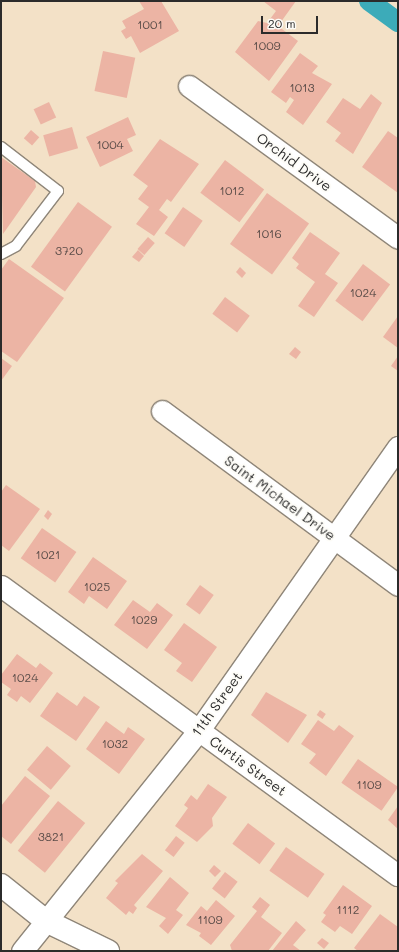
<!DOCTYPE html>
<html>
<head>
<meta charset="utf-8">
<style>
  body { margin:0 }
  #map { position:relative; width:399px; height:952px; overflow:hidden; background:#f3e1c7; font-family:Mali,sans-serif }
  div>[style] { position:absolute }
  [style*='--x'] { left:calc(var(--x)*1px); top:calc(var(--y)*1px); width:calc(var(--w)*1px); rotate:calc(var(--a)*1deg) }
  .canal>* { height:20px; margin:-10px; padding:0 10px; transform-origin:10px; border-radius:10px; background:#3cabb9 }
  .building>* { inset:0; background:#ecb4a4; transform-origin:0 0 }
  .roads { filter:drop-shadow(1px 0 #8f8679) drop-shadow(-1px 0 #8f8679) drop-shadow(0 1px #8f8679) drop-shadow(0 -1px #8f8679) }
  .service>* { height:10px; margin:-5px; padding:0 5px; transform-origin:5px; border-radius:5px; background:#fff }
  .minor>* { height:21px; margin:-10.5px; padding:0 10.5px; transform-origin:10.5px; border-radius:10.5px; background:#fff }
  .tertiary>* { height:22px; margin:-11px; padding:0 11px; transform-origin:11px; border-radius:11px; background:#fff }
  span { translate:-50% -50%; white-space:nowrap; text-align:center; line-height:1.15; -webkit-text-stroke:4px #fdfcf7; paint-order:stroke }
  .number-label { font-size:12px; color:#5b4d49 }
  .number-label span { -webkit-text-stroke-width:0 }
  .street-label { font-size:14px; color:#2b2b2b }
  .frame { position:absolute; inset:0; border:2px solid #2b2b2b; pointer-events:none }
  .scale { position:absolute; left:261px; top:16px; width:57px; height:18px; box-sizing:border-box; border:2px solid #2b2b2b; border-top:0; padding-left:5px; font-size:12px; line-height:14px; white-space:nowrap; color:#2b2b2b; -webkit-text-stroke:3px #fdfcf7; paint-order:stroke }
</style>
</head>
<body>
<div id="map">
  <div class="canal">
    <i style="--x:369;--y:1;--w:36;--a:36"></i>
  </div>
  <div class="building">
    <i style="clip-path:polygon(139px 1px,161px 1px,179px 31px,140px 53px,131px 36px,126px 39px,121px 31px,126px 28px,122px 21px,144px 9px)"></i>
    <i style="clip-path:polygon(263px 1px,296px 1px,278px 26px,298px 41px,269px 81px,235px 52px,258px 21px,267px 23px,276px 11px)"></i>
    <i style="left:103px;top:51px;width:33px;height:41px;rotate:12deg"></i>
    <i style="clip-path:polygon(300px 53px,318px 66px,312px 73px,332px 84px,303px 125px,286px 112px,294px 100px,290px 97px,286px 103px,271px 92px)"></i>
    <i style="clip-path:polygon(371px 94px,382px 103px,353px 154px,335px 141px,341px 133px,326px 122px,343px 98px,360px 109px)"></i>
    <i style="left:49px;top:102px;width:17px;height:17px;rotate:65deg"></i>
    <i style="clip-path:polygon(128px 117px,136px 135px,127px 139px,133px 151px,100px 167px,86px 137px)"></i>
    <i style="left:72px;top:127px;width:22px;height:30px;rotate:74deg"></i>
    <i style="left:31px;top:130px;width:11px;height:11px;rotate:41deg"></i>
    <i style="clip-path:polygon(388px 131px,398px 138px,398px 193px,362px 167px)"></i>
    <i style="clip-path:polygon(160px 139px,199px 164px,171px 202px,167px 199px,159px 210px,168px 217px,154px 236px,136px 224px,149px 207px,138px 199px,148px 186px,133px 175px)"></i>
    <i style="clip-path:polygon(1px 157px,35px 181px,36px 187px,3px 234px)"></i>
    <i style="left:225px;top:160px;width:49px;height:41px;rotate:37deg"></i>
    <i style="left:267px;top:193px;width:52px;height:63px;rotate:36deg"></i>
    <i style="left:78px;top:202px;width:42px;height:80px;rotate:36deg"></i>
    <i style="left:183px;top:207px;width:24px;height:32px;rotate:35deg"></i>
    <i style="clip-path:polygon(310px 232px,340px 253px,325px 274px,338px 283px,314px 317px,298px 306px,315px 282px,296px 268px,299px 264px,292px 258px)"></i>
    <i style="left:148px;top:237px;width:9px;height:16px;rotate:41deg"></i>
    <i style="clip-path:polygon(138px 250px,144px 256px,139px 262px,132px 257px)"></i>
    <i style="clip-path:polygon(9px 259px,64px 298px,17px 362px,1px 351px,1px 270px)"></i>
    <i style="left:363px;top:264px;width:34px;height:46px;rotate:37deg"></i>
    <i style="clip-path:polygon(240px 267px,246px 273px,242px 278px,236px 272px)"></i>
    <i style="left:225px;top:297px;width:31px;height:21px;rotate:37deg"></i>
    <i style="clip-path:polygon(398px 316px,398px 348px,383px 337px)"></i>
    <i style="clip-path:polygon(295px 347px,301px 352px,296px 359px,289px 354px)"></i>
    <i style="clip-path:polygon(398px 356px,398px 371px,391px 366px)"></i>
    <i style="clip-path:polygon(1px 358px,12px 366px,1px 381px)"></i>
    <i style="clip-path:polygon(6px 485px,40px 509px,9px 551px,1px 545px,1px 492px)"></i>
    <i style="clip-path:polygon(48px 510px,52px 514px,48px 520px,44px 516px)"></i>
    <i style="left:42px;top:528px;width:42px;height:37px;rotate:35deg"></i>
    <i style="clip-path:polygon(93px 557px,127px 581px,107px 609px,89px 596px,84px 604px,68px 592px)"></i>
    <i style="left:200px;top:585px;width:17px;height:24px;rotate:36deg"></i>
    <i style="clip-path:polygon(133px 600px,150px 612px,157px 603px,173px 615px,147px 649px,114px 625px)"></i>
    <i style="clip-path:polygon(184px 623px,217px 647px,192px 682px,176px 671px,182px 663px,164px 650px)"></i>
    <i style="clip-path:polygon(17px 654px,36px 668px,40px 663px,53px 673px,30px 703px,21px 696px,17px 702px,7px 695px,11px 689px,1px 682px,1px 675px)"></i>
    <i style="clip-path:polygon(57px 692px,77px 706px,84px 696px,100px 707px,76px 741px,40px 716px)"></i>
    <i style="clip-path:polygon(266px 692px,307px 715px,288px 743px,251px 715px)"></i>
    <i style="left:320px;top:710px;width:7px;height:6px;rotate:34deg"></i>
    <i style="clip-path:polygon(318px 720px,334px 731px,339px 725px,354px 736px,326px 776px,309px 763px,316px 754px,301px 744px)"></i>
    <i style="clip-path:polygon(106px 721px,124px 734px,128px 727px,145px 739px,119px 774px,86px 749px)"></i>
    <i style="left:47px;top:746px;width:31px;height:31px;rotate:40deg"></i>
    <i style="left:358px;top:759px;width:49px;height:29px;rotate:35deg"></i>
    <i style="clip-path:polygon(25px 776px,50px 796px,11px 844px,1px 836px,1px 806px)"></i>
    <i style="clip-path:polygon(208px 784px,227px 797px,212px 818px,213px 826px,197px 842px,175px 826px,188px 808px,184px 805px,191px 795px,197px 800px)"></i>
    <i style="left:58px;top:801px;width:35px;height:64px;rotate:39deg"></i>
    <i style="clip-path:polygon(398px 806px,398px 829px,388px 820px)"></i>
    <i style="left:248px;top:823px;width:34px;height:26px;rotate:37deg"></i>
    <i style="left:176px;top:836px;width:11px;height:18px;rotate:38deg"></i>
    <i style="left:286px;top:847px;width:47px;height:29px;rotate:35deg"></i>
    <i style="clip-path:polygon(142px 854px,163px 871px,134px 905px,137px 908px,133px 914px,129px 911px,126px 915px,106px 898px,118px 883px,115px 881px)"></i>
    <i style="clip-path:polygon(214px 865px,221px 871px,215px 877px,209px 871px)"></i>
    <i style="left:225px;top:872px;width:16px;height:21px;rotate:38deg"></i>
    <i style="clip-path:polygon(170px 877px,189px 893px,176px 910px,183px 915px,168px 934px,159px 926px,166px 918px,146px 907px)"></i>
    <i style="clip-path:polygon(343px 885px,372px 906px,352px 934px,340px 926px,335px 932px,321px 922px,326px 915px,323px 913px)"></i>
    <i style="clip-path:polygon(260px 897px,270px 905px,261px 917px,282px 933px,268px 951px,232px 951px,230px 945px,257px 911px,252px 907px)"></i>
    <i style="clip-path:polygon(216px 900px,235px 916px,211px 945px,199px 936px,201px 933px,186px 925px,201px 906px,207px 911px)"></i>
    <i style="clip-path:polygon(380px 914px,398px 927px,398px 951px,358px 951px,354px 948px)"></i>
    <i style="clip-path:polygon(296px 921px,306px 930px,293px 945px,301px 951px,272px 951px)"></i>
    <i style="clip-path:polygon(322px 938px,329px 943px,324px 949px,317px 943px)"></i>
  </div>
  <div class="roads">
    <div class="service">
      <i style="--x:1;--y:147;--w:72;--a:37.7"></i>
      <i style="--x:58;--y:191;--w:69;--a:127.4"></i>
      <i style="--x:16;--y:246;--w:17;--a:152"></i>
    </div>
    <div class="minor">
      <i style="--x:189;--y:86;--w:258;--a:36"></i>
      <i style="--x:162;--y:411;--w:293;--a:36.4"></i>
      <i style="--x:1;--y:586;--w:491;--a:36.1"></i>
      <i style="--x:22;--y:951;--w:283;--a:-51.3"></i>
      <i style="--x:199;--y:730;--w:346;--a:-54.9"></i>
    </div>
    <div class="tertiary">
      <i style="--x:1;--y:885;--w:58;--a:38.7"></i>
      <i style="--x:46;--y:921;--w:69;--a:25.8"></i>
    </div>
  </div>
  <div class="number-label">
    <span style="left:150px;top:25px">1001</span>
    <span style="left:267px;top:46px">1009</span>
    <span style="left:302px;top:88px">1013</span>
    <span style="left:110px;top:145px">1004</span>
    <span style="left:232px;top:191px">1012</span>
    <span style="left:269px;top:234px">1016</span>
    <span style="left:69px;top:251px">3720</span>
    <span style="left:363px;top:293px">1024</span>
    <span style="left:48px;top:555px">1021</span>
    <span style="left:97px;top:587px">1025</span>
    <span style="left:144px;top:620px">1029</span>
    <span style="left:25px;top:678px">1024</span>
    <span style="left:115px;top:744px">1032</span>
    <span style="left:369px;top:785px">1109</span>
    <span style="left:51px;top:837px">3821</span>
    <span style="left:348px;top:910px">1112</span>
    <span style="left:210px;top:920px">1109</span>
  </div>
  <div class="street-label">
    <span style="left:294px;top:162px;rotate:36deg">Orchid Drive</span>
    <span style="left:280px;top:498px;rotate:36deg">Saint Michael Drive</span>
    <span style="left:217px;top:704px;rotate:-54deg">11th Street</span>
    <span style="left:248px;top:766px;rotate:36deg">Curtis Street</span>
  </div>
  <div class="frame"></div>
  <div class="scale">20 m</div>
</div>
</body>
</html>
